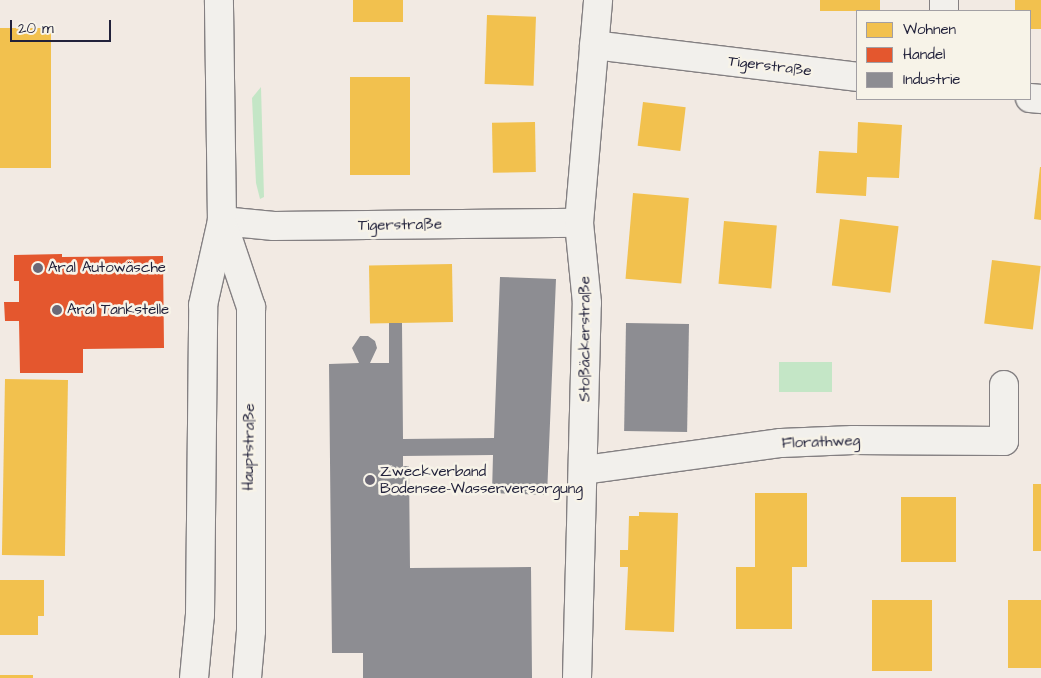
<!DOCTYPE html>
<html>
<head>
<meta charset="utf-8">
<style>
  body { margin:0 }
  #map { position:relative; width:1041px; height:678px; overflow:hidden; background:#f2eae3; font-family:"Architects Daughter",sans-serif }
  div>[style] { position:absolute }
  [style*='--x'] { left:calc(var(--x)*1px); top:calc(var(--y)*1px); width:calc(var(--w)*1px); rotate:calc(var(--a)*1deg) }
  .green>* { inset:0; background:#c4e6c6; transform-origin:0 0 }
  .homes>* { inset:0; background:#f2c14e; transform-origin:0 0 }
  .shops>* { inset:0; background:#e4572e }
  .industry>* { inset:0; background:#8d8d92; transform-origin:0 0 }
  .roads { filter:drop-shadow(1px 0 #848082) drop-shadow(-1px 0 #848082) drop-shadow(0 1px #848082) drop-shadow(0 -1px #848082) }
  .minor>* { height:28px; margin:-14px; padding:0 14px; transform-origin:14px; border-radius:14px; background:#f2f0ec }
  .secondary>* { height:28px; margin:-14px; padding:0 14px; transform-origin:14px; border-radius:14px; background:#f2f0ec }
  .dots>* { width:14px; height:14px; translate:-50% -50%; box-sizing:border-box; border:2px solid #f7f3e8; border-radius:50% }
  span { translate:-50% -50%; white-space:nowrap; text-align:center; line-height:1.15; -webkit-text-stroke:5px #f7f3e8; paint-order:stroke }
  .street-label { font-size:15px; color:#22223b }
  .poi-label { font-size:15px; color:#22223b }
  .left { translate:0 -50%; text-align:left }
  .legend { position:absolute; left:856px; top:10px; width:175px; height:90px; box-sizing:border-box; background:#f7f3e8; border:1px solid #a29fa3; margin:0; padding:6px 9px; list-style:none; font-size:15px; color:#22223b }
  .legend li { display:flex; align-items:center; gap:10px; height:25px }
  .legend b { width:25px; border:1px solid #a29fa3 }
  .scale { position:absolute; left:10px; top:20px; width:101px; height:22px; box-sizing:border-box; border:2px solid #22223b; border-top:0; padding-left:6px; font-size:15px; line-height:18px; white-space:nowrap; color:#22223b; -webkit-text-stroke:4px #f7f3e8; paint-order:stroke }
</style>
</head>
<body>
<div id="map">
  <div class="green">
    <i style="clip-path:polygon(261px 87px,264px 197px,260px 199px,256px 183px,252px 98px)"></i>
    <i style="left:832px;top:362px;width:30px;height:53px;rotate:90deg"></i>
  </div>
  <div class="homes">
    <i style="left:353px;top:0;width:50px;height:22px"></i>
    <i style="left:820px;top:0;width:60px;height:11px"></i>
    <i style="clip-path:polygon(1015px 0,1041px 0,1041px 29px,1030px 29px,1030px 11px,1015px 11px)"></i>
    <i style="left:487px;top:15px;width:49px;height:69px;rotate:2deg"></i>
    <i style="left:0;top:28px;width:51px;height:140px"></i>
    <i style="left:350px;top:77px;width:60px;height:98px"></i>
    <i style="left:643px;top:102px;width:43px;height:44px;rotate:7deg"></i>
    <i style="left:535px;top:122px;width:50px;height:43px;rotate:89deg"></i>
    <i style="clip-path:polygon(858px 122px,902px 125px,899px 178px,867px 177px,866px 196px,816px 193px,819px 151px,857px 153px)"></i>
    <i style="clip-path:polygon(1040px 167px,1041px 167px,1041px 220px,1034px 219px)"></i>
    <i style="left:633px;top:193px;width:56px;height:86px;rotate:5deg"></i>
    <i style="left:840px;top:219px;width:59px;height:67px;rotate:7deg"></i>
    <i style="left:724px;top:221px;width:53px;height:63px;rotate:5deg"></i>
    <i style="left:992px;top:260px;width:49px;height:64px;rotate:7deg"></i>
    <i style="left:452px;top:264px;width:58px;height:83px;rotate:89deg"></i>
    <i style="left:5px;top:379px;width:63px;height:176px;rotate:1deg"></i>
    <i style="left:1033px;top:484px;width:8px;height:67px"></i>
    <i style="clip-path:polygon(755px 493px,807px 493px,807px 567px,792px 567px,792px 629px,736px 629px,736px 567px,755px 567px)"></i>
    <i style="left:901px;top:497px;width:55px;height:65px"></i>
    <i style="clip-path:polygon(639px 512px,678px 513px,674px 632px,625px 630px,628px 567px,620px 567px,620px 550px,628px 550px,629px 516px,639px 516px)"></i>
    <i style="clip-path:polygon(0 580px,44px 580px,44px 616px,38px 616px,38px 635px,0 635px)"></i>
    <i style="left:872px;top:600px;width:60px;height:71px"></i>
    <i style="left:1008px;top:600px;width:33px;height:68px"></i>
    <i style="left:0;top:675px;width:33px;height:3px"></i>
  </div>
  <div class="shops">
    <i style="clip-path:polygon(62px 254px,62px 257px,163px 256px,164px 348px,83px 349px,83px 373px,20px 373px,19px 321px,5px 321px,4px 302px,19px 302px,19px 281px,14px 281px,14px 255px)"></i>
  </div>
  <div class="industry">
    <i style="clip-path:polygon(500px 277px,556px 279px,547px 495px,492px 493px,493px 455px,403px 456px,403px 466px,409px 466px,410px 568px,531px 567px,532px 678px,363px 678px,363px 653px,332px 653px,329px 364px,359px 363px,352px 348px,360px 336px,368px 336px,375px 341px,377px 348px,370px 363px,389px 363px,389px 323px,402px 323px,403px 439px,494px 438px)"></i>
    <i style="left:626px;top:323px;width:63px;height:108px;rotate:1deg"></i>
  </div>
  <div class="roads">
    <div class="minor">
      <i style="--x:944;--y:0;--w:11;--a:90"></i>
      <i style="--x:594;--y:45;--w:265;--a:6.9"></i>
      <i style="--x:1030;--y:98;--w:11;--a:5"></i>
      <i style="--x:222;--y:221;--w:52;--a:5.5"></i>
      <i style="--x:274;--y:226;--w:305;--a:-0.6"></i>
      <i style="--x:584;--y:470;--w:199;--a:-7.8"></i>
      <i style="--x:781;--y:443;--w:72;--a:-2.4"></i>
      <i style="--x:853;--y:440;--w:151;--a:0.4"></i>
      <i style="--x:1004;--y:441;--w:56;--a:-90"></i>
      <i style="--x:577;--y:678;--w:375;--a:-88.5"></i>
      <i style="--x:587;--y:303;--w:80;--a:-95.7"></i>
      <i style="--x:579;--y:223;--w:224;--a:-85.1"></i>
    </div>
    <div class="secondary">
      <i style="--x:222;--y:221;--w:91;--a:71.4"></i>
      <i style="--x:251;--y:307;--w:324;--a:90"></i>
      <i style="--x:251;--y:631;--w:47;--a:94.9"></i>
      <i style="--x:194;--y:678;--w:63;--a:-84.6"></i>
      <i style="--x:200;--y:615;--w:310;--a:-89.4"></i>
      <i style="--x:203;--y:305;--w:86;--a:-77.3"></i>
      <i style="--x:222;--y:221;--w:221;--a:-90.8"></i>
    </div>
  </div>
  <div class="dots">
    <i style="left:38px;top:268px;background:#6b6876"></i>
    <i style="left:57px;top:310px;background:#6b6876"></i>
    <i style="left:370px;top:480px;background:#6b6876"></i>
  </div>
  <div class="street-label">
    <span style="left:770px;top:66px;rotate:7deg">Tigerstraße</span>
    <span style="left:400px;top:225px;rotate:-1deg">Tigerstraße</span>
    <span style="left:585px;top:339px;rotate:-90deg">Stoßäckerstraße</span>
    <span style="left:821px;top:442px;rotate:-2deg">Florathweg</span>
    <span style="left:249px;top:447px;rotate:-89deg">Hauptstraße</span>
  </div>
  <div class="poi-label">
    <span class="left" style="left:48px;top:268px">Aral Autowäsche</span>
    <span class="left" style="left:67px;top:310px">Aral Tankstelle</span>
    <span class="left" style="left:380px;top:480px">Zweckverband<br>Bodensee-Wasserversorgung</span>
  </div>
  <ul class="legend">
  <li><b style="height:14px;background:#f2c14e"></b>Wohnen</li>
  <li><b style="height:14px;background:#e4572e"></b>Handel</li>
  <li><b style="height:14px;background:#8d8d92"></b>Industrie</li>
  </ul>
  <div class="scale">20 m</div>
</div>
</body>
</html>
